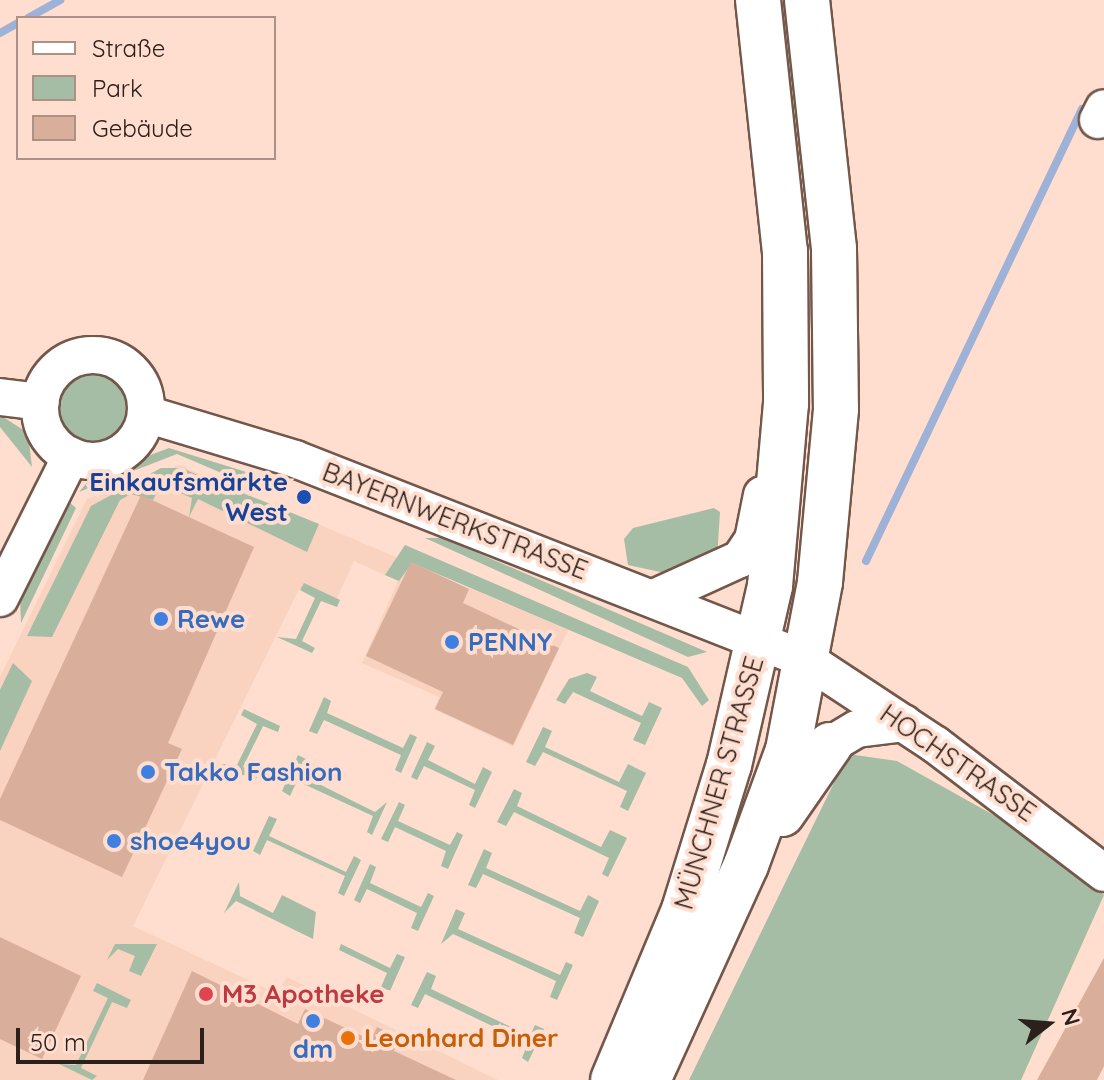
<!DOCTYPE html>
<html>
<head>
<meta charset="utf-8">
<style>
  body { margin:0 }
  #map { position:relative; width:1104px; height:1080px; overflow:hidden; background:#ffdecf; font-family:Quicksand,sans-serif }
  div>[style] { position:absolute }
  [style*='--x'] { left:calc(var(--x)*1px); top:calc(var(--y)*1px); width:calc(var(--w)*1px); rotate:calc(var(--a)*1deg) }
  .built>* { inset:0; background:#fad2c0 }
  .green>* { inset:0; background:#a5bca5 }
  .round { border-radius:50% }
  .stream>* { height:8px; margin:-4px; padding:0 4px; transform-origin:4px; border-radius:4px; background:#9eb1d6 }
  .building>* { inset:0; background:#d9ae9b }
  .roads { filter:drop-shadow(2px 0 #73574a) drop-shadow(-2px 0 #73574a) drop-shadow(0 2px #73574a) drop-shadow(0 -2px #73574a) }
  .minor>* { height:36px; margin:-18px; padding:0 18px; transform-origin:18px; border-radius:18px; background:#fff }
  .minor>.ring { margin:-18px; padding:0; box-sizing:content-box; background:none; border:36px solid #fff; border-radius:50% }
  .major>* { height:44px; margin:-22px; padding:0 22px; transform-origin:22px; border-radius:22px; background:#fff }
  .highway>* { height:44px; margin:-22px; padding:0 22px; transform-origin:22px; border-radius:22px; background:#fff }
  .dots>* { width:22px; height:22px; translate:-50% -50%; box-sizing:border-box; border:4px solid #ffdecf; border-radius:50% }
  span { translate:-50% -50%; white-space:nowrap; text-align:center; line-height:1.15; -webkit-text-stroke:8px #ffdecf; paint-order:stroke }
  .transit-label { font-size:26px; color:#164399; font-weight:700 }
  .right { translate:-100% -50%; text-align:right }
  .street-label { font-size:26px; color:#2b201a }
  .shop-label { font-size:26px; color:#366cbe; font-weight:700 }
  .left { translate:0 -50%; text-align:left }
  .health-label { font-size:26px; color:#be3a42; font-weight:700 }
  .food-label { font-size:26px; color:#c56008; font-weight:700 }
  .legend { position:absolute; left:16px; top:16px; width:260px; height:144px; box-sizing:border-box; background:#ffdecf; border:2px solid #aa9287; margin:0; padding:10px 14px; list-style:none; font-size:24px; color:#2b201a }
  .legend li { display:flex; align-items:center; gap:16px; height:40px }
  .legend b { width:40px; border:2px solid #aa9287 }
  .north { position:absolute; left:1008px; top:984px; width:80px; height:80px; -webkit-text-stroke:6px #ffdecf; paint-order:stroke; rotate:73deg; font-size:22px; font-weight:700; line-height:32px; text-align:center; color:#2b201a }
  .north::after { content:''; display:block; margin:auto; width:28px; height:36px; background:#2b201a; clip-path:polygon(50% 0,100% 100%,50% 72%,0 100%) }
  .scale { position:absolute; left:16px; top:1028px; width:188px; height:36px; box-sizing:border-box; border:4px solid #2b201a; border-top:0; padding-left:10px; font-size:24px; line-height:28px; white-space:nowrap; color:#2b201a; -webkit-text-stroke:6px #ffdecf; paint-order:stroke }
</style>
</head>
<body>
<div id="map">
  <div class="built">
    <i style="clip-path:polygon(179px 465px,568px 630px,513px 747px,434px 709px,439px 697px,362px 663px,398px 581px,354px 561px,334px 605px,299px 589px,133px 926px,278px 994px,287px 977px,498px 1080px,0 1080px,0 677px,87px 499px)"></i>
  </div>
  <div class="green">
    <i class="round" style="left:53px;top:368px;width:80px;height:80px"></i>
    <i style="clip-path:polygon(0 415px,28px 433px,32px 467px,0 427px)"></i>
    <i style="clip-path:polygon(169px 448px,256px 475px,252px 486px,177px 454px,79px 492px,92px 477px)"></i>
    <i style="clip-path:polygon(161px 468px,181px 468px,319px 524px,307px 552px,198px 499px,189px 517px,192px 498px,161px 485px,153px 500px,131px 494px,120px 500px,52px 637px,27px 636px,91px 506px)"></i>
    <i style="clip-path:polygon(69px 502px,76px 508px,21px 623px,20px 597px)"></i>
    <i style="clip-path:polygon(714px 508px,720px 512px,717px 558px,674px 575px,628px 565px,624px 539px,633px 528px)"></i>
    <i style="clip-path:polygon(425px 538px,443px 538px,707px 652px,688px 657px)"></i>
    <i style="clip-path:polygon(405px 545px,688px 667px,709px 700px,702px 706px,682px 678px,412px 563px,399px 581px,385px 575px)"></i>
    <i style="clip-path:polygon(304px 583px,340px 600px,337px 607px,321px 601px,302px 641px,315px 648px,312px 653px,277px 637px,296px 639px,315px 598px,300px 590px)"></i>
    <i style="clip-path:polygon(13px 663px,32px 681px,0 751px,0 690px)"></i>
    <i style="clip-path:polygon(587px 673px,597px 677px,590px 691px,642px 716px,649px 702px,662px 708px,645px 745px,633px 740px,641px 723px,573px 692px,565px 704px,556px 700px,569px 679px)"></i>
    <i style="clip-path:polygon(324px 697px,331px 701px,327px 713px,403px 748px,410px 734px,417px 737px,401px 773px,395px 770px,401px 755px,324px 720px,317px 734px,309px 731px)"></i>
    <i style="clip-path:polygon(244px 709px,280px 726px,278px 732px,263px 726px,243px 767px,258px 775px,255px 781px,219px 764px,237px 765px,257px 724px,241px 715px)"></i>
    <i style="clip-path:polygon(543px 727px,552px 731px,545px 747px,619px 782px,628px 764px,646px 773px,628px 811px,620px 807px,627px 791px,543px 752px,535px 766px,526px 762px)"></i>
    <i style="clip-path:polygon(427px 742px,435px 746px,428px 760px,475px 784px,483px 767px,492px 772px,475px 808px,469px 805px,475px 790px,424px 766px,417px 780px,411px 777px)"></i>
    <i style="clip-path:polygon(848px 754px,897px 761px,1045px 844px,1104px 895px,1021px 1080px,689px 1080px)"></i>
    <i style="clip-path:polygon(298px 755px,306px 759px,299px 774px,375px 812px,387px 802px,372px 835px,367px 832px,373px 816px,297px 781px,290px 796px,282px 791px)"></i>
    <i style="clip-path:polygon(514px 789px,522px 793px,517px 806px,601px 847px,610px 830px,627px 838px,608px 877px,602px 874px,609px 858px,514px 812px,506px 826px,497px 822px)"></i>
    <i style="clip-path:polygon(399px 802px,405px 805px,398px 821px,450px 845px,457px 832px,463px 835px,448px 869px,441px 866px,446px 851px,395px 827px,388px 842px,381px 839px)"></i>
    <i style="clip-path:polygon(269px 816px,277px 819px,269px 836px,346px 872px,354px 856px,361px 860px,344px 896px,338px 893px,345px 876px,267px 840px,260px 855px,253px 851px)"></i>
    <i style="clip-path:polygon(484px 849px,492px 853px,486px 868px,580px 911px,588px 895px,599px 901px,583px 937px,574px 933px,580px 918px,483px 874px,476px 888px,468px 885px)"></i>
    <i style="clip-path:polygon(370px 864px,376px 867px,370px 883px,421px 907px,428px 893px,434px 896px,418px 931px,411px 928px,417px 913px,367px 889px,360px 903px,354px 900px)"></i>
    <i style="clip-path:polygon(239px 882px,240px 896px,273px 913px,282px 895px,316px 912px,313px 939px,236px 901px,224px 913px)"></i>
    <i style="clip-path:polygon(456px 909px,465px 913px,458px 929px,560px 975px,566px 962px,573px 965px,557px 1000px,550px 997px,556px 981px,453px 934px,441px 944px)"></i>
    <i style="clip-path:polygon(115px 944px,157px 944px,141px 976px,129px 971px,135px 956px,118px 949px,107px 960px)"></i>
    <i style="clip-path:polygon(341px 944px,390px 968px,397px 954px,405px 957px,390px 991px,381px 987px,387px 973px,339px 950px)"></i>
    <i style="clip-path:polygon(427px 972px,436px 976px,431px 989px,530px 1036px,535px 1025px,544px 1029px,528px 1062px,522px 1058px,528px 1043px,425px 994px,418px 1008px,411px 1005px)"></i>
    <i style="clip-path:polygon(97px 983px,131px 1000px,127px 1008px,112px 1002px,81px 1068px,97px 1076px,92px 1080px,59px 1064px,76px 1065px,108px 998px,93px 991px)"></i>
  </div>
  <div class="stream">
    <i style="--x:28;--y:18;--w:37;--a:-29"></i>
    <i style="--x:0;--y:33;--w:21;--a:-29"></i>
    <i style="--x:866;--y:561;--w:501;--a:-64.46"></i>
  </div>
  <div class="building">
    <i style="clip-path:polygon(141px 495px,254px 547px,168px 743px,182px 749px,122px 877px,0 820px,0 799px)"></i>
    <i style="clip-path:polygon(411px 562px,469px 589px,463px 603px,559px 648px,513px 745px,435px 709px,443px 692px,366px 656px)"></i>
    <i style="clip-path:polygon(0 937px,81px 976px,42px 1059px,0 1039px)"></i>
    <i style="clip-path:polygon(1104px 958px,1104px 1066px,1097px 1080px,1037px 1080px)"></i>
    <i style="clip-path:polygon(192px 971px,298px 1024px,305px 1009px,371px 1040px,377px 1027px,400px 1038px,394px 1051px,456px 1080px,143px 1080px)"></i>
  </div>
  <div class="roads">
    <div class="minor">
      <i style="--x:1098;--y:120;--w:13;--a:-63"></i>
      <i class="ring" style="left:40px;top:355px;width:70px;height:70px"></i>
      <i style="--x:0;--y:397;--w:41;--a:7"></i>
      <i style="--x:146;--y:414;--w:156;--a:16.8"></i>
      <i style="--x:295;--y:459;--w:550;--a:21.43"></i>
      <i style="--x:807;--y:660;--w:154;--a:33.4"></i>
      <i style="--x:936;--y:745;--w:211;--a:37.3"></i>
      <i style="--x:0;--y:598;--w:159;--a:-63.4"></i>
      <i style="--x:654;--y:598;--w:94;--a:-24.4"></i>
      <i style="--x:740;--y:559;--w:23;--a:-56"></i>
      <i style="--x:753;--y:540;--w:46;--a:-78.7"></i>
      <i style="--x:830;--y:745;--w:31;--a:-31"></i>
      <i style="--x:857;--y:729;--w:47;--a:-7.3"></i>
    </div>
    <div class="major">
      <i style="--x:782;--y:814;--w:84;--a:-55.2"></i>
      <i style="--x:613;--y:1080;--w:184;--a:-67.3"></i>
      <i style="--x:684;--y:910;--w:152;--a:-72.8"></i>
      <i style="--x:729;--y:765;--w:184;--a:-77.1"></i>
      <i style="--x:770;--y:586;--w:183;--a:-85"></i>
      <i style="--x:648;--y:1080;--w:236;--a:-65.5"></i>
      <i style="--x:746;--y:865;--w:122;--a:-69.9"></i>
      <i style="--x:788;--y:750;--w:171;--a:-79.2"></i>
      <i style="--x:820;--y:582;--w:174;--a:-84.7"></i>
    </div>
    <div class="highway">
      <i style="--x:758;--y:0;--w:252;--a:83.9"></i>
      <i style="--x:785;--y:251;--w:153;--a:89.6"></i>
      <i style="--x:807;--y:0;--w:250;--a:83.8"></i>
      <i style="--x:834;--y:249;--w:160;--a:89.3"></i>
    </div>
  </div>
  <div class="dots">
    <i style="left:304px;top:497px;background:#1a4fb4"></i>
    <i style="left:161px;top:619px;background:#3f7fe0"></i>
    <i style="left:452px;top:642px;background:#3f7fe0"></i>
    <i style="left:148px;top:772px;background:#3f7fe0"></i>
    <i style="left:114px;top:841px;background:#3f7fe0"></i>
    <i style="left:206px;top:994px;background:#e0444e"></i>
    <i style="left:313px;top:1021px;background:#3f7fe0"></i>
    <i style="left:348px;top:1038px;background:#e8710a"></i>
  </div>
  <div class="transit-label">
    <span class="right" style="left:288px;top:497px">Einkaufsmärkte<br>West</span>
  </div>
  <div class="street-label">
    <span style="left:455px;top:521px;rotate:21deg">BAYERNWERKSTRASSE</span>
    <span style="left:958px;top:763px;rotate:35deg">HOCHSTRASSE</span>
    <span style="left:719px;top:783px;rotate:-74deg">MÜNCHNER STRASSE</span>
  </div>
  <div class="shop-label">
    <span class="left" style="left:177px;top:619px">Rewe</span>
    <span class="left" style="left:468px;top:642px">PENNY</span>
    <span class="left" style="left:164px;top:772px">Takko Fashion</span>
    <span class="left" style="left:130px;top:841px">shoe4you</span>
    <span style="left:313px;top:1049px">dm</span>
  </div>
  <div class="health-label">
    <span class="left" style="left:222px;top:994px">M3 Apotheke</span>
  </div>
  <div class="food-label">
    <span class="left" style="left:364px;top:1038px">Leonhard Diner</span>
  </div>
  <ul class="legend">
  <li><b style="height:10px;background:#fff"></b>Straße</li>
  <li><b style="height:22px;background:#a5bca5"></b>Park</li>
  <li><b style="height:22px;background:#d9ae9b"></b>Gebäude</li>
  </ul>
  <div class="north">N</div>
  <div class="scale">50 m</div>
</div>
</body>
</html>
